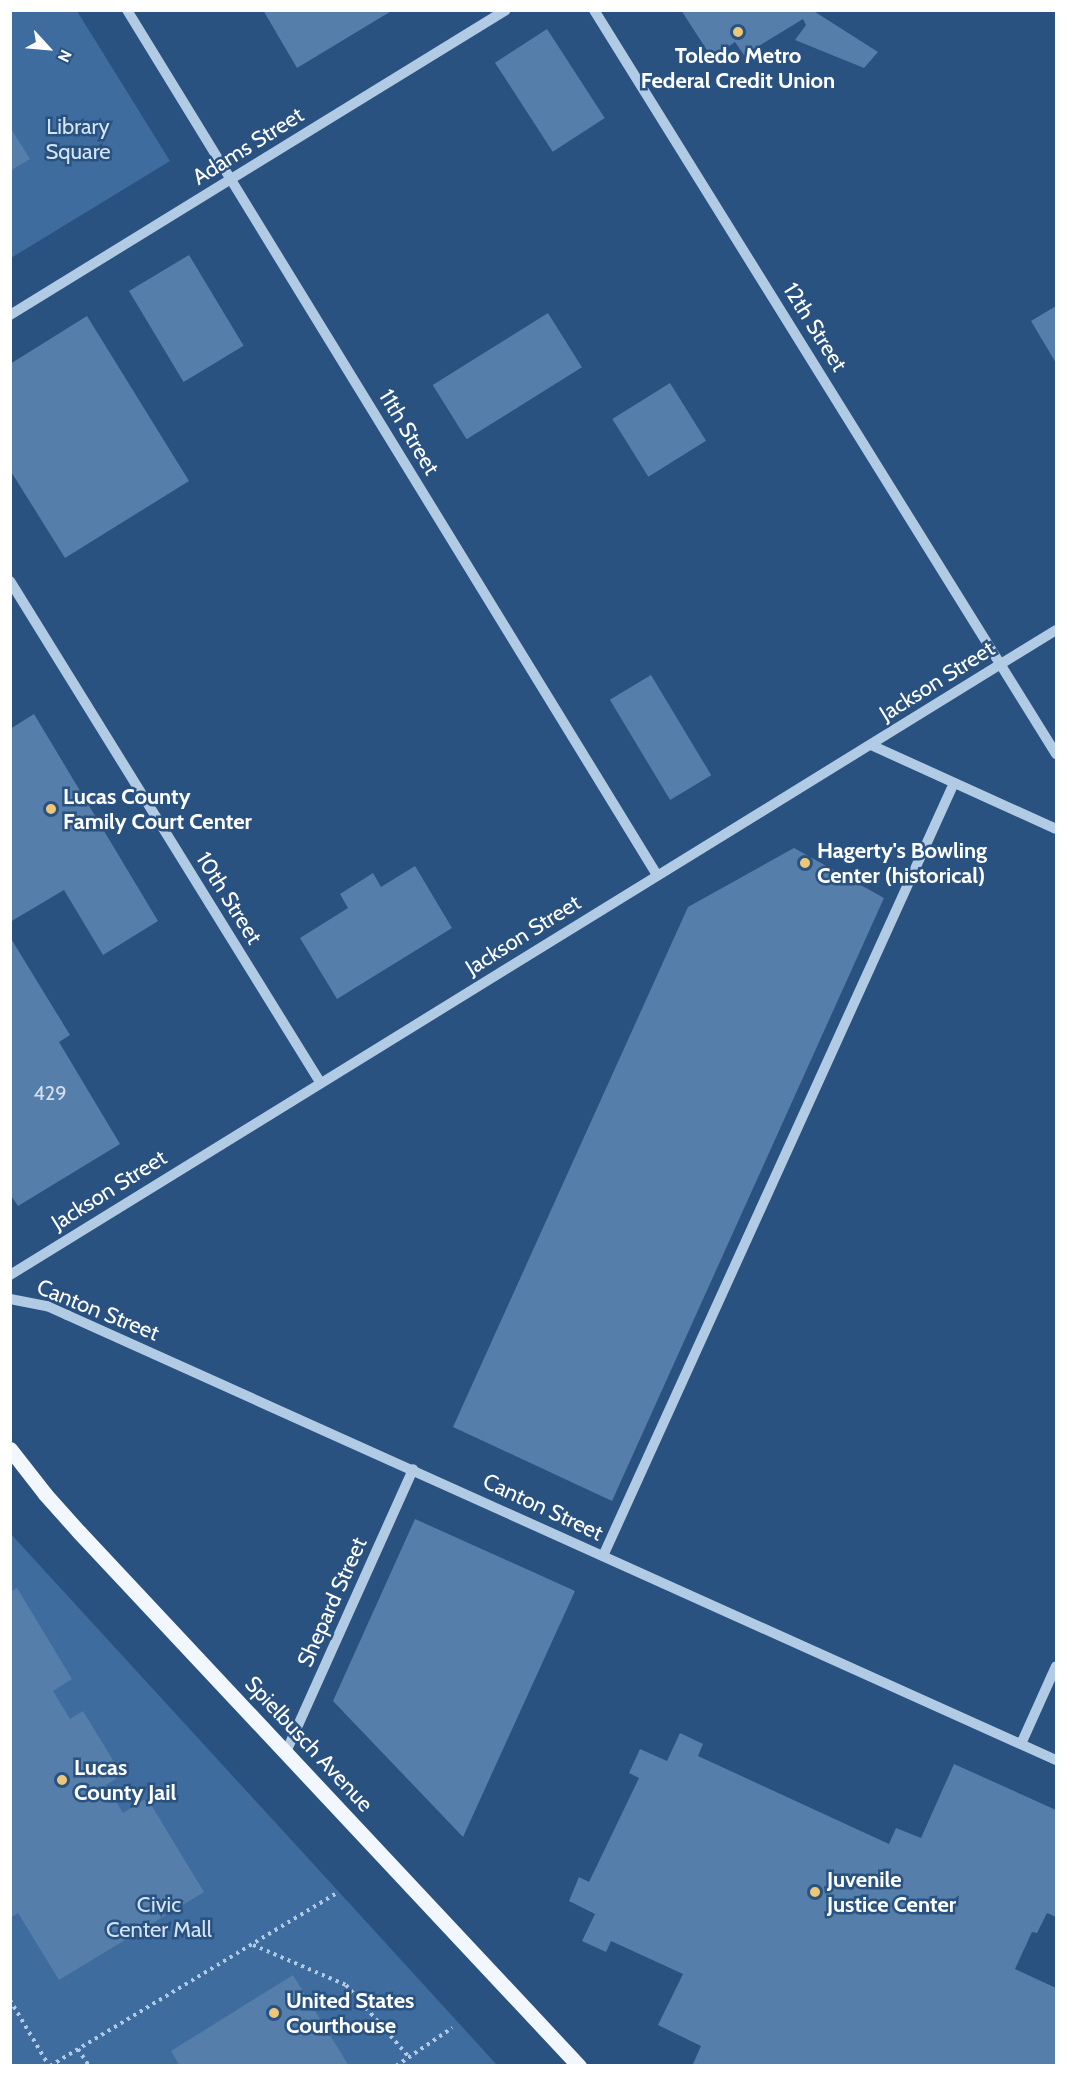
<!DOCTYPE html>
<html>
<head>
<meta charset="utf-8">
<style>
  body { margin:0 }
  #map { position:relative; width:1067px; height:2076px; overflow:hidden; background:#295281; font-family:Cabin,sans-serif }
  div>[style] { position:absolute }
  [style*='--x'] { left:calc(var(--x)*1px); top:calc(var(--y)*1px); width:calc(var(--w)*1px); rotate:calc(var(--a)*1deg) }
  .green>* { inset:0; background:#3e6c9e }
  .building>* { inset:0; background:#567eab; transform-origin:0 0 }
  .path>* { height:4px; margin-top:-2px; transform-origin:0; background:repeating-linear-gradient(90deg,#b2cbe5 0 3px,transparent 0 7.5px) }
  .minor>* { height:10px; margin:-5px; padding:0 5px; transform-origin:5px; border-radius:5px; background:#b2cbe5 }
  .major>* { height:15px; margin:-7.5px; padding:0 7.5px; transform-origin:7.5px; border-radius:7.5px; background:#f2f7fd }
  .dots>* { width:16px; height:16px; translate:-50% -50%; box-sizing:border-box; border:3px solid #295281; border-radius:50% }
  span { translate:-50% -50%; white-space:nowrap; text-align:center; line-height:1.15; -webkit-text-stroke:5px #295281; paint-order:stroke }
  .number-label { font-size:20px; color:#d5dfea }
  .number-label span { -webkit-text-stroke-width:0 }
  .poi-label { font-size:22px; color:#fff; font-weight:700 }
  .left { translate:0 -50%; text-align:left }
  .park-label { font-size:22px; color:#d4e4f5 }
  .street-label { font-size:22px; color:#fff }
  .frame { position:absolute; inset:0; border:12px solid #fff; pointer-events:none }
  .north { position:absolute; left:18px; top:18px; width:60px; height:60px; -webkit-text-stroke:4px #295281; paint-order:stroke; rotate:116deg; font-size:16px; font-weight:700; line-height:24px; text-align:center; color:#fff }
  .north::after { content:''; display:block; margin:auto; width:21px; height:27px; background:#fff; clip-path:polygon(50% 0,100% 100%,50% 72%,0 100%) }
</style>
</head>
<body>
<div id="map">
  <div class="green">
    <i style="clip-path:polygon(11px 11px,77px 11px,170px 161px,11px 258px)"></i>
    <i style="clip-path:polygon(10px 1533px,339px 1892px,497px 2065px,11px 2065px)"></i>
  </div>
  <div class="building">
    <i style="clip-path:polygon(263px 10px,393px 10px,297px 68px)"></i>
    <i style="clip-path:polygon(681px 10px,812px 10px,878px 52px,864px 68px,795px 40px,806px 25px,803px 19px,744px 55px,735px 42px,712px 58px)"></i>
    <i style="left:547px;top:29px;width:106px;height:62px;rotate:57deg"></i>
    <i style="clip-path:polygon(10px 127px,30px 159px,10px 171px)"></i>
    <i style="left:189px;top:255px;width:106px;height:70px;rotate:59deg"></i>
    <i style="clip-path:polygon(1056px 306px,1056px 363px,1031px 321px)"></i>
    <i style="left:548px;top:313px;width:64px;height:136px;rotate:58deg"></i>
    <i style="clip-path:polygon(87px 316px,189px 481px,65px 558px,10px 470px,10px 364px)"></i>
    <i style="left:670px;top:383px;width:68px;height:68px;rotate:58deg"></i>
    <i style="left:651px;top:675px;width:117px;height:48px;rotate:59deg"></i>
    <i style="clip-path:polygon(34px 714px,158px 921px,103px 955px,64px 890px,10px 922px,10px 729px)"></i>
    <i style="clip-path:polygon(794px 848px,884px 898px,612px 1501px,453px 1427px,688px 907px)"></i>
    <i style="clip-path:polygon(415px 866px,452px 928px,337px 999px,300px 938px,348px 908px,340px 894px,373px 873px,381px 887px)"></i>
    <i style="clip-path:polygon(10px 937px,70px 1035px,59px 1042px,120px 1144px,18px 1206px,10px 1194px)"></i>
    <i style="clip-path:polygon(415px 1519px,575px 1591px,463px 1837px,333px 1701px)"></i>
    <i style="clip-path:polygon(17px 1588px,72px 1679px,53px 1691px,70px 1719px,83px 1711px,122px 1775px,106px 1785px,123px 1813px,147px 1798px,204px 1892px,59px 1980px,18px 1913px,10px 1918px,10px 1592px)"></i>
    <i style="clip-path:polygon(680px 1733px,703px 1744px,698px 1756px,889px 1844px,896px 1828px,921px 1838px,954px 1764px,1056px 1810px,1056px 1917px,1047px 1913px,1037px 1933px,1032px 1932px,1015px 1969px,1056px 1988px,1056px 2066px,693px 2064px,701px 2046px,658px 2025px,683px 1974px,611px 1941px,606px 1952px,582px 1941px,595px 1914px,569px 1901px,579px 1877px,589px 1882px,639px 1778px,629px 1773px,640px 1749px,667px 1761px)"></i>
    <i style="clip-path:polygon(293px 1975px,349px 2066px,180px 2066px,171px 2051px)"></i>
  </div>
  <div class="path">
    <i style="--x:253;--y:1945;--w:101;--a:23.3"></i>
    <i style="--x:346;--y:1985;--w:96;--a:48.8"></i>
    <i style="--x:10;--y:2000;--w:77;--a:59.4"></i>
    <i style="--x:78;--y:2049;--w:20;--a:57"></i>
    <i style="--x:50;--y:2066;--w:337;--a:-31.1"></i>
    <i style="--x:396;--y:2066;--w:68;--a:-34.2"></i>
  </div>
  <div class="minor">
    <i style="--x:127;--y:10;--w:1014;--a:58.5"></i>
    <i style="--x:594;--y:10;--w:876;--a:58.16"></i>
    <i style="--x:10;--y:315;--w:582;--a:-31.59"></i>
    <i style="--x:10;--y:581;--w:589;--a:58.25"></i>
    <i style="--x:871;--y:745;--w:203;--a:24.4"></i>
    <i style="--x:10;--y:1275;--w:1229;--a:-31.66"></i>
    <i style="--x:10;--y:1299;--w:38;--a:11"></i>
    <i style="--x:47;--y:1306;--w:22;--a:24"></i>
    <i style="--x:67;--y:1315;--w:1085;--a:24.23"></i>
    <i style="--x:603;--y:1556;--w:849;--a:-65.58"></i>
    <i style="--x:1021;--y:1744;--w:85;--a:-65.8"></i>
    <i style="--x:286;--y:1752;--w:310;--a:-65.8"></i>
  </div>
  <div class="major">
    <i style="--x:10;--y:1449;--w:57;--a:52.1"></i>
    <i style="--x:45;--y:1494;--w:51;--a:48.2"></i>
    <i style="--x:79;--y:1532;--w:732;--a:46.88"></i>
  </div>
  <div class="dots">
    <i style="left:738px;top:32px;background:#ecc779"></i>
    <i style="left:51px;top:809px;background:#ecc779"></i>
    <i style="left:805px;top:863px;background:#ecc779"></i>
    <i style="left:62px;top:1780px;background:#ecc779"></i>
    <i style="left:815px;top:1892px;background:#ecc779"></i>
    <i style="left:274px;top:2013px;background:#ecc779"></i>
  </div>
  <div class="number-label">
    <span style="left:50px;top:1093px">429</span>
  </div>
  <div class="poi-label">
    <span style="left:738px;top:68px">Toledo Metro<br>Federal Credit Union</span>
    <span class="left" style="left:63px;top:809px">Lucas County<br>Family Court Center</span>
    <span class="left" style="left:817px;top:863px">Hagerty's Bowling<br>Center (historical)</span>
    <span class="left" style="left:74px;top:1780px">Lucas<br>County Jail</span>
    <span class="left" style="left:827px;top:1892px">Juvenile<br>Justice Center</span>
    <span class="left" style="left:286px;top:2013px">United States<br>Courthouse</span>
  </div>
  <div class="park-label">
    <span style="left:78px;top:139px">Library<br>Square</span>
    <span style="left:159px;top:1917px">Civic<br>Center Mall</span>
  </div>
  <div class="street-label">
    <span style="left:248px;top:146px;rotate:-32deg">Adams Street</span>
    <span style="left:815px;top:327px;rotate:58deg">12th Street</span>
    <span style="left:409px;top:432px;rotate:59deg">11th Street</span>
    <span style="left:937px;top:681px;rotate:-32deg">Jackson Street</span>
    <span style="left:229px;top:898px;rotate:58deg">10th Street</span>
    <span style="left:523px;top:935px;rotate:-32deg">Jackson Street</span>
    <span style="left:109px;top:1190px;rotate:-32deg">Jackson Street</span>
    <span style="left:98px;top:1310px;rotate:22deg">Canton Street</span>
    <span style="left:543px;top:1507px;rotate:25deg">Canton Street</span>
    <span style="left:332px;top:1602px;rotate:-66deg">Shepard Street</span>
    <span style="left:309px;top:1744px;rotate:47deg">Spielbusch Avenue</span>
  </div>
  <div class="frame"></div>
  <div class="north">N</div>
</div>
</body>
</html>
